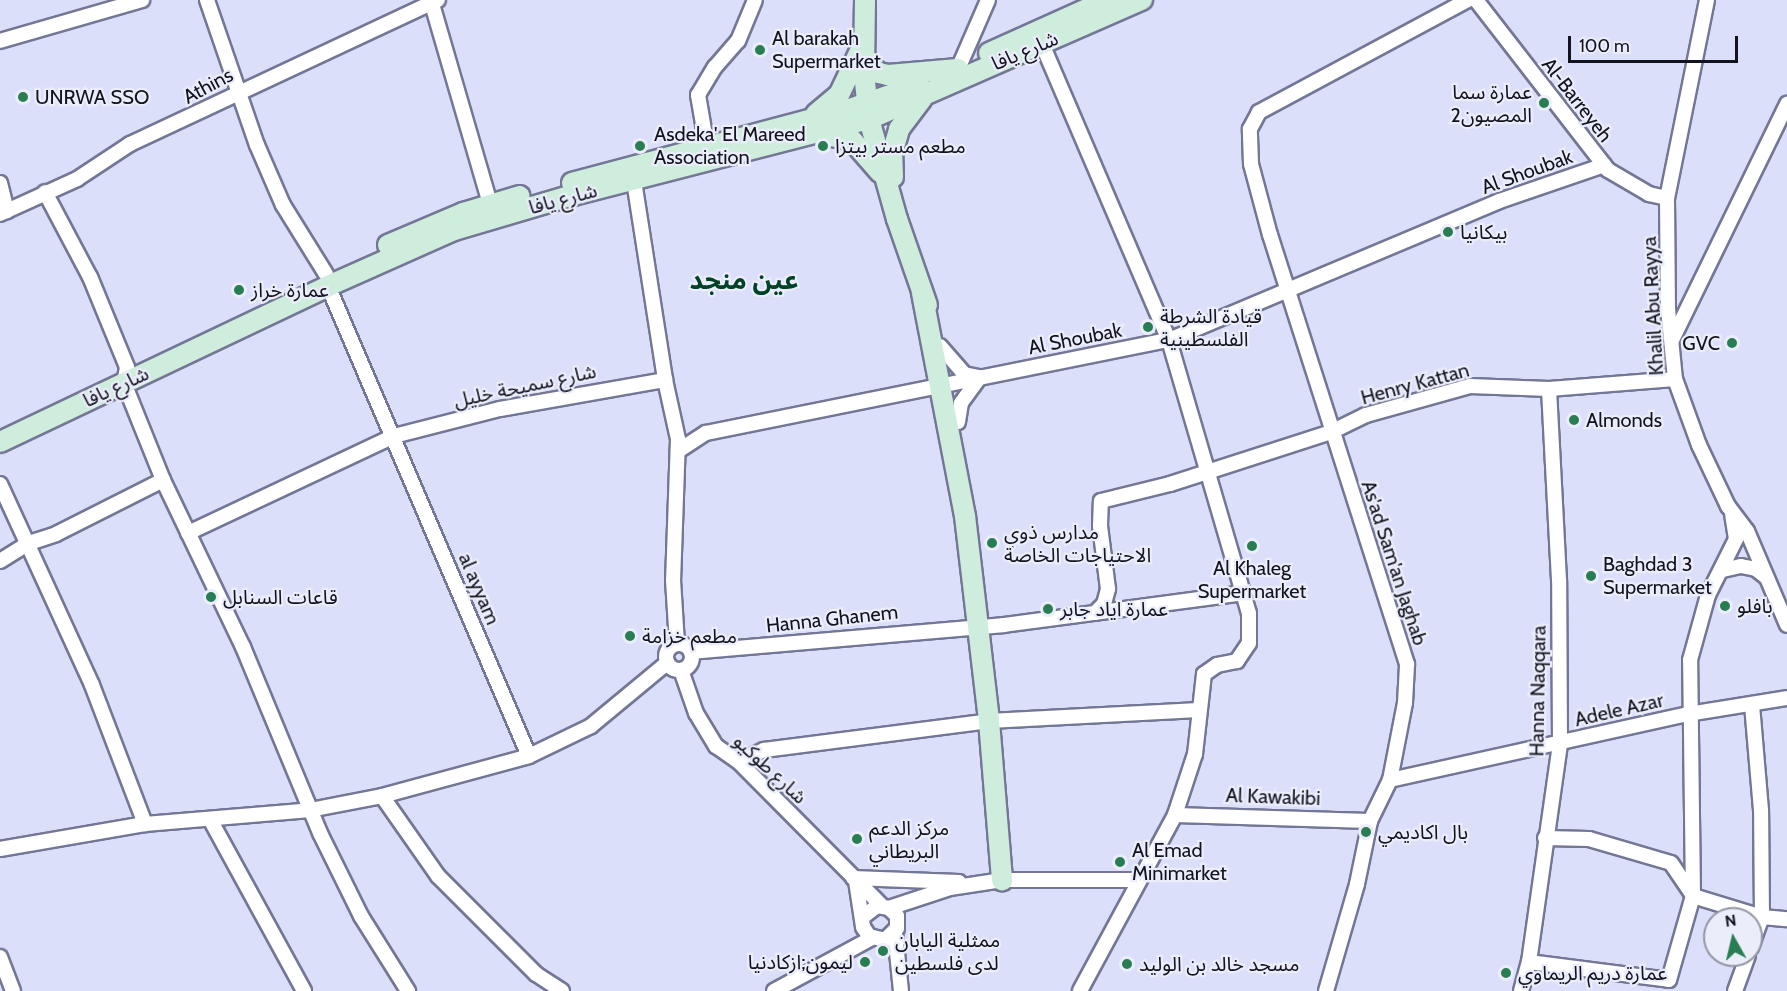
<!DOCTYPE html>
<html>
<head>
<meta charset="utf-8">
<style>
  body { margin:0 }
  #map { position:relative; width:1787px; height:991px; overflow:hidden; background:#dbdffa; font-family:Cabin,"Noto Sans Arabic",sans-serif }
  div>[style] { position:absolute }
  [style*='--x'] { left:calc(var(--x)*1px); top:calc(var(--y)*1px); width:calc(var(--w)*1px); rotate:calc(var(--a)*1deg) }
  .roads { filter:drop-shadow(2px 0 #737795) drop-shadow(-2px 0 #737795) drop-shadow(0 2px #737795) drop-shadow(0 -2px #737795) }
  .street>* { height:14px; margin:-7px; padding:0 7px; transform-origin:7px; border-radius:7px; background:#fff }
  .street>.ring { margin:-7px; padding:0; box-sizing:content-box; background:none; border:14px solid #fff; border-radius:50% }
  .secondary>* { height:20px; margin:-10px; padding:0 10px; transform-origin:10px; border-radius:10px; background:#ceeddc }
  .dots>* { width:16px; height:16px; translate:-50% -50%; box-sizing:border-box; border:3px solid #ebedfb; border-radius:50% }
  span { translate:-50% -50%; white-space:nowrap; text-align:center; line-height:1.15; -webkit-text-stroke:4.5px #ebedfb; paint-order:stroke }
  .poi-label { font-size:20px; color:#12131f }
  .left { translate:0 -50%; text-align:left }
  .right { translate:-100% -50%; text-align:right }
  .street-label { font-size:20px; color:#12131f }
  .district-label { font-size:26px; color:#004225; font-weight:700 }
  .north { position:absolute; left:1703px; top:907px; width:60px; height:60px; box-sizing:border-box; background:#ebedfb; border:2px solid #9496a3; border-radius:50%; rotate:352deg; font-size:16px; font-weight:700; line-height:24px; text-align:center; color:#12131f }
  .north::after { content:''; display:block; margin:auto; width:21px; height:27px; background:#287e52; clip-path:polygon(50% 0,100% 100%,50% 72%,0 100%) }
  .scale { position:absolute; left:1568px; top:36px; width:170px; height:27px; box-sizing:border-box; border:3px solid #12131f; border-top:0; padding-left:8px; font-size:18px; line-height:21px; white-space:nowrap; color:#12131f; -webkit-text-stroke:4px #ebedfb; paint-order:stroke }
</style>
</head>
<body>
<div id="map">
  <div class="roads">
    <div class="street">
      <i style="--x:207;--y:0;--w:153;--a:71"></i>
      <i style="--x:257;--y:145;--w:65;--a:66.6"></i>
      <i style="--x:283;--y:205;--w:81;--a:58.1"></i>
      <i style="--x:1476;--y:0;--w:215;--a:52.2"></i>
      <i style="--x:1608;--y:170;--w:48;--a:30.3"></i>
      <i style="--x:1649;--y:194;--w:18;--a:13"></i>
      <i style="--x:1707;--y:0;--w:202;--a:101.4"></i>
      <i style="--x:1667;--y:198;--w:111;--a:89.5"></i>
      <i style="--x:1668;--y:309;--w:70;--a:84.3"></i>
      <i style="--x:1675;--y:379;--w:70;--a:70"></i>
      <i style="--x:1699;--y:445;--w:68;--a:64.6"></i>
      <i style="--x:1728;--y:506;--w:31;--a:53"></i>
      <i style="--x:1747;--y:531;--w:102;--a:66.9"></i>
      <i style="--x:432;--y:4;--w:208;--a:73.8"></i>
      <i style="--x:0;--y:41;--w:148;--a:-16.1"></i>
      <i style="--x:1042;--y:44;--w:322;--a:66.8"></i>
      <i style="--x:1169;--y:340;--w:284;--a:73.7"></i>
      <i style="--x:1249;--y:613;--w:30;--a:90"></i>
      <i style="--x:1249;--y:643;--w:22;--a:124"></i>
      <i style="--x:1237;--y:661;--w:20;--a:169"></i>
      <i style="--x:1217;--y:665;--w:16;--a:145"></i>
      <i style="--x:1204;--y:674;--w:81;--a:96.4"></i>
      <i style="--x:1195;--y:754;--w:64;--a:108.2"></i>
      <i style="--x:1175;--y:815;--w:200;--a:118.4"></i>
      <i style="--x:958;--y:69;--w:75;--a:-66.5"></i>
      <i style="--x:707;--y:147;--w:53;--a:-99.8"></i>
      <i style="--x:698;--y:95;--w:33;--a:-59"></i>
      <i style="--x:715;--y:67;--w:35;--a:-49"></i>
      <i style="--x:738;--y:41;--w:44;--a:-67.5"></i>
      <i style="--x:634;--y:181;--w:201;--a:81.1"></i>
      <i style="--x:665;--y:380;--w:60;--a:77.6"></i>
      <i style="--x:678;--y:439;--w:141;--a:92"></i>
      <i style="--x:673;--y:580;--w:64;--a:86.4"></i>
      <i style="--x:0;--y:183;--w:29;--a:76"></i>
      <i style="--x:0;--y:214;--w:85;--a:-24.4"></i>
      <i style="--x:77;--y:179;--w:64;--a:-33.4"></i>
      <i style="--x:130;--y:144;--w:340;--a:-25.1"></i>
      <i style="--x:328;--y:286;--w:511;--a:66.85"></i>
      <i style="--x:1672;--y:340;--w:263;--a:-64"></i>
      <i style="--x:940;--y:346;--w:37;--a:49"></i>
      <i style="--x:964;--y:374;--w:14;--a:12"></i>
      <i style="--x:958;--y:422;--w:19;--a:-81"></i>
      <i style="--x:961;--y:403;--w:32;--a:-54"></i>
      <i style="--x:678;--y:451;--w:33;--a:-33"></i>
      <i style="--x:706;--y:433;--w:472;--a:-11.4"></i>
      <i style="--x:1169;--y:340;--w:358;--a:-22.8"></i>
      <i style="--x:1499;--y:201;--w:111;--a:-18.9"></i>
      <i style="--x:163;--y:480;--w:185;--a:64.4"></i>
      <i style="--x:243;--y:647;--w:201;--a:67.5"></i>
      <i style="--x:320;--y:833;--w:93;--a:63.7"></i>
      <i style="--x:361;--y:916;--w:89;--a:57.9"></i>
      <i style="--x:0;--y:484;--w:221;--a:65.4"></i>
      <i style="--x:92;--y:685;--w:149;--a:69.1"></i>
      <i style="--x:188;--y:533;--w:228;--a:-25.2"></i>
      <i style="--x:394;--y:436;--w:109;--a:-14.3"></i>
      <i style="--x:500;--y:409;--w:168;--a:-10"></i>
      <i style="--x:0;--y:561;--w:34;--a:-32"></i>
      <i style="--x:29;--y:543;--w:28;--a:-18"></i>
      <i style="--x:56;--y:534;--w:120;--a:-26.8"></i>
      <i style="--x:163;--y:480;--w:105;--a:-111.9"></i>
      <i style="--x:124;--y:383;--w:16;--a:-79"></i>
      <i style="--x:127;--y:367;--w:97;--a:-112.3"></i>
      <i style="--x:90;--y:277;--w:96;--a:-117.9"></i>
      <i style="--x:1723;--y:570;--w:18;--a:-13"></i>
      <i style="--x:1741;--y:566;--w:15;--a:11"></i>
      <i style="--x:1756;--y:569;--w:13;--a:39"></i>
      <i style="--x:1095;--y:613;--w:13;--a:-45"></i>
      <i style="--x:1104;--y:604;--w:16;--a:-75"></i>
      <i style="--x:1108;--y:589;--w:64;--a:-97.2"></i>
      <i style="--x:1100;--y:526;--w:25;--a:-88"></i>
      <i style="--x:1101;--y:501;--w:71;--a:-13.8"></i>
      <i style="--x:1170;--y:484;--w:169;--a:-17.9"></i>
      <i style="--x:1331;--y:432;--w:39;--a:-26"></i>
      <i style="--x:1366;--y:415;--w:108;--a:-15.6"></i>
      <i style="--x:1470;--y:386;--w:79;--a:2.2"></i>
      <i style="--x:1549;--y:389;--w:126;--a:-4.5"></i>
      <i class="ring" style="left:666px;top:644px;width:12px;height:12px"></i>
      <i style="--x:691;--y:652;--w:314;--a:-4.9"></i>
      <i style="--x:1004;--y:625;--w:241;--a:-7.6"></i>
      <i style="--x:681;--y:670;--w:46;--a:70.8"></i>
      <i style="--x:696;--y:713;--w:39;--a:59"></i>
      <i style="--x:716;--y:746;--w:28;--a:35"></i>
      <i style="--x:739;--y:762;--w:203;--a:45.2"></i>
      <i style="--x:739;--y:762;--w:28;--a:-26"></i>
      <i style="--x:764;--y:750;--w:227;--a:-7.3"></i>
      <i style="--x:989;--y:721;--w:210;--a:-3"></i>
      <i style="--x:1390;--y:780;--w:305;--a:-12.5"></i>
      <i style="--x:1688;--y:714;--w:100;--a:-9.2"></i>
      <i style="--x:382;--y:796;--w:98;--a:55"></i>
      <i style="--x:438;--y:876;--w:139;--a:45"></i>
      <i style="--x:536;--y:974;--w:31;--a:33"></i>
      <i style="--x:1175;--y:815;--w:195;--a:1.8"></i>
      <i style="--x:211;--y:821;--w:194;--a:61.3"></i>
      <i style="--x:1545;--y:838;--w:44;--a:1.3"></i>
      <i style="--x:1589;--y:839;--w:85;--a:16.3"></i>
      <i style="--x:1671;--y:863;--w:40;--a:56"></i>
      <i style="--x:1693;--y:896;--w:72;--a:16.9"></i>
      <i style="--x:1762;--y:917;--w:25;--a:5"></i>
      <i style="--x:0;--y:849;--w:147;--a:-9.8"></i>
      <i style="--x:145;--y:824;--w:166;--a:-4.8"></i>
      <i style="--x:310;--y:810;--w:73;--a:-11"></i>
      <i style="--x:382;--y:796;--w:152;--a:-15.2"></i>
      <i style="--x:529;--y:756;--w:69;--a:-25.8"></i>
      <i style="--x:591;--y:726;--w:99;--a:-39.7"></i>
      <i style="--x:853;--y:878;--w:106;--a:2.2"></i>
      <i style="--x:856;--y:881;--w:47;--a:81.3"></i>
      <i style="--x:863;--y:927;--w:11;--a:56"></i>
      <i style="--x:869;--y:936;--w:16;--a:14"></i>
      <i style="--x:885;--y:940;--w:17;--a:-45"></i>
      <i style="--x:897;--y:928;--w:12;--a:-90"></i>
      <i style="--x:897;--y:916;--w:11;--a:-135"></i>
      <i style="--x:889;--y:908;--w:12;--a:-171"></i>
      <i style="--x:877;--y:906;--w:16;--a:142"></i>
      <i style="--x:889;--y:908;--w:64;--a:-18.2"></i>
      <i style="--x:950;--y:888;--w:53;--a:-8.7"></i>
      <i style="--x:1002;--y:880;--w:136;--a:0"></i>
      <i style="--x:895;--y:933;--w:58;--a:84.1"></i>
      <i style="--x:1751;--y:947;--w:32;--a:-70"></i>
      <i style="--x:1762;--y:917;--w:107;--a:-90.5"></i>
      <i style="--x:1761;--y:810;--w:106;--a:-94.9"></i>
      <i style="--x:0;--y:957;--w:36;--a:69"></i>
      <i style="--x:1529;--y:962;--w:141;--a:7.3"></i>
      <i style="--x:1669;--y:980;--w:87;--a:-74.1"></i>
      <i style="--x:1693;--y:896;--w:236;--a:-90.7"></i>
      <i style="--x:1690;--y:660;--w:67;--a:-74.5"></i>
      <i style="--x:1708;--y:595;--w:63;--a:-63.4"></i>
      <i style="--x:1736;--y:539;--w:24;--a:-99"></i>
      <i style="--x:774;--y:991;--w:111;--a:-28.4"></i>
      <i style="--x:1326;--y:991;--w:111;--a:-73.8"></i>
      <i style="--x:1357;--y:884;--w:64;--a:-78.3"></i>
      <i style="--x:1370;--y:821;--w:46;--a:-64"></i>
      <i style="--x:1390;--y:780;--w:78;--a:-79"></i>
      <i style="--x:1405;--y:703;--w:39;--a:-87"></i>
      <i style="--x:1407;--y:664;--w:450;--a:-107.7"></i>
      <i style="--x:1270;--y:235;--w:73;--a:-105"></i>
      <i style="--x:1251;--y:164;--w:35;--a:-92"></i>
      <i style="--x:1250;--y:129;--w:19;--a:-62"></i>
      <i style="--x:1259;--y:112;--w:237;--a:-28.2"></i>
      <i style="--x:1521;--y:991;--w:30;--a:-75"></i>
      <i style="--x:1529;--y:962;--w:220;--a:-81.9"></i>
      <i style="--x:1560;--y:744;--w:164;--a:-90.3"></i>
      <i style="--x:1559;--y:580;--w:191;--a:-93"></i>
      <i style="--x:1735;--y:991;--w:38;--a:-70"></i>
    </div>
    <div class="secondary">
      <i style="--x:865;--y:0;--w:73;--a:90.8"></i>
      <i style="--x:864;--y:73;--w:46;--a:83.8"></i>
      <i style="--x:869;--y:119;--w:104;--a:74.4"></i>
      <i style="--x:897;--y:219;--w:91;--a:70.8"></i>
      <i style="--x:989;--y:53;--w:129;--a:-24.2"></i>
      <i style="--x:863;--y:61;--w:20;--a:37"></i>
      <i style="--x:879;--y:73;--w:9;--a:13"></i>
      <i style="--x:888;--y:75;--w:70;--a:-4.9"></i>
      <i style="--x:816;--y:114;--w:30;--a:-40"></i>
      <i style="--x:839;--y:95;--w:49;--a:-64.5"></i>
      <i style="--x:825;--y:135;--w:27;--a:10"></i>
      <i style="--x:852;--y:140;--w:43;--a:48.8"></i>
      <i style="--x:893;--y:177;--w:23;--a:-92"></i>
      <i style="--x:892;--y:154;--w:26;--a:-74"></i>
      <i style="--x:899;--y:129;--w:38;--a:-53"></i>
      <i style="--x:572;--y:183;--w:288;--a:-14.9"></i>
      <i style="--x:850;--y:109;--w:73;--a:-19.2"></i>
      <i style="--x:388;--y:245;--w:82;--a:-23.1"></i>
      <i style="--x:463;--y:213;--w:59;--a:-16.6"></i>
      <i style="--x:922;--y:293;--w:227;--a:79.1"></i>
      <i style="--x:965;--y:516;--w:206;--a:83.3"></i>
      <i style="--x:989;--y:721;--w:160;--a:85.3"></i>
      <i style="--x:0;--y:442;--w:363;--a:-25.4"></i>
      <i style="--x:328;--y:286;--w:138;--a:-24"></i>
      <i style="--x:454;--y:230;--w:124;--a:-16.4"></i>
      <i style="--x:573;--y:195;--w:306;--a:-14.4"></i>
      <i style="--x:869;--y:119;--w:298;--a:-23.6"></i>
    </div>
  </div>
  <div class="dots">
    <i style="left:760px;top:50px;background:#287e52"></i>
    <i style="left:23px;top:97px;background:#287e52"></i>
    <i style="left:1544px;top:103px;background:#287e52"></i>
    <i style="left:640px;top:146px;background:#287e52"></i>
    <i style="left:823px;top:146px;background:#287e52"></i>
    <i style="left:1448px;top:232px;background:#287e52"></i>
    <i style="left:239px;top:290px;background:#287e52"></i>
    <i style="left:1148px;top:327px;background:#287e52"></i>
    <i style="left:1732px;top:343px;background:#287e52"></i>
    <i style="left:1574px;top:420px;background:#287e52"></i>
    <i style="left:992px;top:543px;background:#287e52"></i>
    <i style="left:1252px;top:546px;background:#287e52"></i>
    <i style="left:1591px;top:576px;background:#287e52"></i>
    <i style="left:211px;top:597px;background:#287e52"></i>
    <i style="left:1725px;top:606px;background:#287e52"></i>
    <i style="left:1048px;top:609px;background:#287e52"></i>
    <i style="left:630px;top:636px;background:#287e52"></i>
    <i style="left:1366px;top:832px;background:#287e52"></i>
    <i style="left:857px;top:839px;background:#287e52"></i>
    <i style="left:1120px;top:862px;background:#287e52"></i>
    <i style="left:883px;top:951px;background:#287e52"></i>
    <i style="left:865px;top:962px;background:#287e52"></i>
    <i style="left:1127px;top:964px;background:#287e52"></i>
    <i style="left:1506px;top:973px;background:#287e52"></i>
  </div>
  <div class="poi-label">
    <span class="left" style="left:772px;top:50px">Al barakah<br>Supermarket</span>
    <span class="right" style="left:1532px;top:104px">عمارة سما<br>المصيون2</span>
    <span class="left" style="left:35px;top:97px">UNRWA SSO</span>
    <span class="left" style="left:654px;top:146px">Asdeka' El Mareed<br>Association</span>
    <span class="left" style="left:835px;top:146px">مطعم مستر بيتزا</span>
    <span class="left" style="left:1460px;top:232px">بيكانيا</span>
    <span class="left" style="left:251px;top:290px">عمارة خراز</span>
    <span class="left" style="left:1160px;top:328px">قيادة الشرطة<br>الفلسطينية</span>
    <span class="right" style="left:1720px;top:343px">GVC</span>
    <span class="left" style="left:1586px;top:420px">Almonds</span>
    <span class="left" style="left:1004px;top:544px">مدارس ذوي<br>الاحتياجات الخاصة</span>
    <span class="left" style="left:1603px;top:576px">Baghdad 3<br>Supermarket</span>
    <span style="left:1252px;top:580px">Al Khaleg<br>Supermarket</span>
    <span class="left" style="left:223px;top:597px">قاعات السنابل</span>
    <span class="left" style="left:1737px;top:606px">بافلو</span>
    <span class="left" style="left:1060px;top:609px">عمارة اياد جابر</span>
    <span class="left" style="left:642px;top:636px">مطعم خزامة</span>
    <span class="left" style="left:869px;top:840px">مركز الدعم<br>البريطاني</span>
    <span class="left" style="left:1378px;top:832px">بال اكاديمي</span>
    <span class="left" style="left:1132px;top:862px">Al Emad<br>Minimarket</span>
    <span class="left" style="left:895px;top:952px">ممثلية اليابان<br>لدى فلسطين</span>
    <span class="right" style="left:853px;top:962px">ليمون;ازكادنيا</span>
    <span class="left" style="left:1139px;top:964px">مسجد خالد بن الوليد</span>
    <span class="left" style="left:1518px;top:973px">عمارة دريم الريماوي</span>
  </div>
  <div class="street-label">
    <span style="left:1025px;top:51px;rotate:-23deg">شارع يافا</span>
    <span style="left:208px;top:86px;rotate:-28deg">Athins</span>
    <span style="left:1577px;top:100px;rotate:52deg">Al-Barreyeh</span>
    <span style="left:1527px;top:172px;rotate:-20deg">Al Shoubak</span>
    <span style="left:563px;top:199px;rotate:-15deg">شارع يافا</span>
    <span style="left:1653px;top:306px;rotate:-93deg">Khalil Abu Rayya</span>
    <span style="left:1075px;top:339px;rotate:-11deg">Al Shoubak</span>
    <span style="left:1415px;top:384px;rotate:-15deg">Henry Kattan</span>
    <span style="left:525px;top:386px;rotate:-12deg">شارع سميحة خليل</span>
    <span style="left:116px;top:387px;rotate:-25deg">شارع يافا</span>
    <span style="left:1394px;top:563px;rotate:72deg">As'ad Sam'an Jaghab</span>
    <span style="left:479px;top:589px;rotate:67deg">al ayyam</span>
    <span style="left:832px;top:619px;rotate:-6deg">Hanna Ghanem</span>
    <span style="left:1538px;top:691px;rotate:-89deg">Hanna Naqqara</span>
    <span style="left:1619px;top:710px;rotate:-13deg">Adele Azar</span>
    <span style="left:770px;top:769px;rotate:43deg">شارع طوكيو</span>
    <span style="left:1273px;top:797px;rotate:2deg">Al Kawakibi</span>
  </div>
  <div class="district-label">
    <span style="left:744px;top:281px">عين منجد</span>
  </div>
  <div class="north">N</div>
  <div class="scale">100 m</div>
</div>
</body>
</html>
